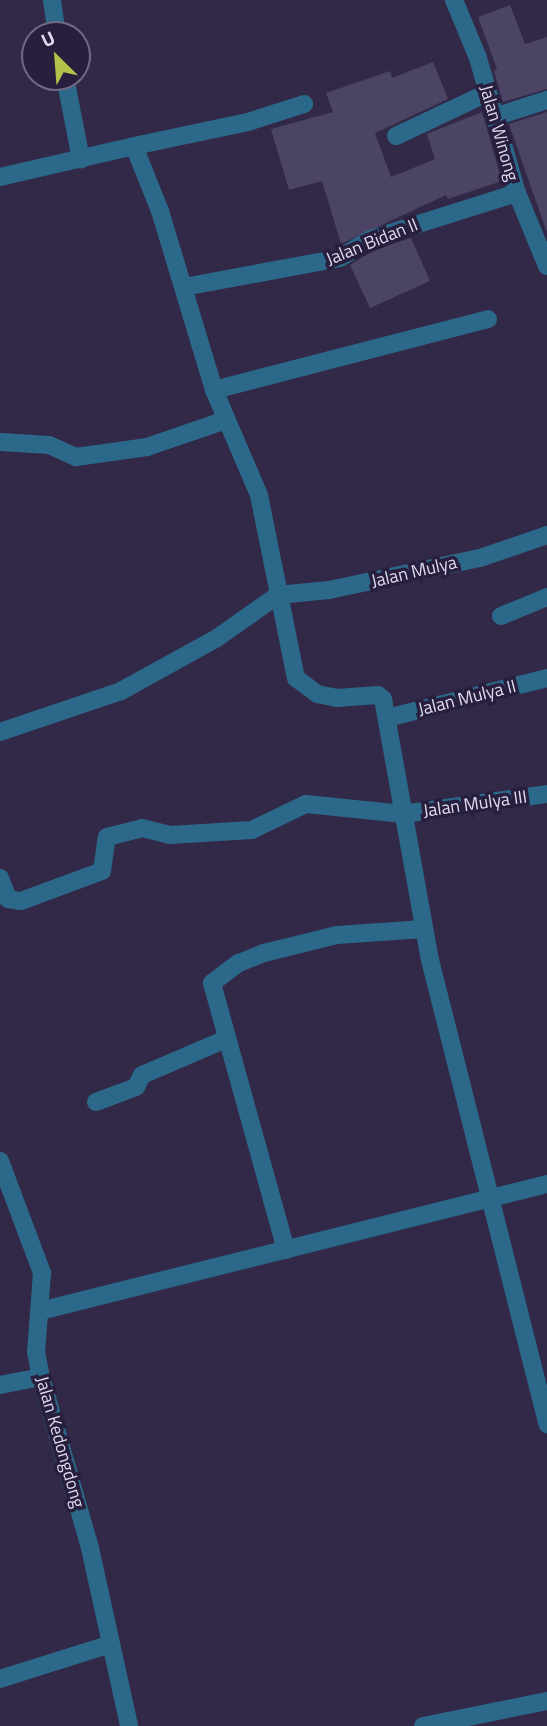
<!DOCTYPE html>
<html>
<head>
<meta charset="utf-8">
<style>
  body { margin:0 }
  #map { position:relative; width:547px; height:1726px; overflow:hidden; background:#322948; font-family:"Titillium Web",sans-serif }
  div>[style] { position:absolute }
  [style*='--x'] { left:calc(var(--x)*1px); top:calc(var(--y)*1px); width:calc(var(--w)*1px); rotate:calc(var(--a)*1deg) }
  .building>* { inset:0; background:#4c4465 }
  .minor>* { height:18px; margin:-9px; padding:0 9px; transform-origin:9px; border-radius:9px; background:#2c6889 }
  span { translate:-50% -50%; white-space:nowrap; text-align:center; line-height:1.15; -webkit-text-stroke:7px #281f3e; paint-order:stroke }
  .street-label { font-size:18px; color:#dfdbef }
  .north { position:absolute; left:21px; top:21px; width:70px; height:70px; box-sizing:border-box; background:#281f3e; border:2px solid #716a85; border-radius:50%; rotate:335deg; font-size:19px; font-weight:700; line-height:28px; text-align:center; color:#dfdbef }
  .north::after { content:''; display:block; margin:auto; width:24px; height:32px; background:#b4c24a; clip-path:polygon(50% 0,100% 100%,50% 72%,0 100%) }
</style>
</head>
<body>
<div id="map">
  <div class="building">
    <i style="clip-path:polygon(510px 5px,525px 44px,547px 37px,547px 89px,503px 102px,494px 71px,497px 69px,478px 17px)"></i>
    <i style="clip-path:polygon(433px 62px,448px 99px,375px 133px,391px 177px,435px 159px,427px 134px,482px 112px,502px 181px,448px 199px,446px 195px,341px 244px,322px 181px,289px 190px,271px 129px,333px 112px,326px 93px,390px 71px,392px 78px)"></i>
    <i style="clip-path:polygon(547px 112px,547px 230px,546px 230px,509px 124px)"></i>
    <i style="clip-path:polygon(411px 238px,430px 281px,370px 308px,350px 265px,376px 249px)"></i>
  </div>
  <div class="minor">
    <i style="--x:52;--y:0;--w:35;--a:82"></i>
    <i style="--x:454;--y:0;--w:63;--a:67.5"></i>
    <i style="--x:478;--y:58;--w:141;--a:73.9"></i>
    <i style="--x:517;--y:193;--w:79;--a:67.7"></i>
    <i style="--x:65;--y:77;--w:84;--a:79"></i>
    <i style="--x:494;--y:117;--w:56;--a:-17.8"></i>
    <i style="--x:396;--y:136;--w:101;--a:-25.3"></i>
    <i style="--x:134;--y:146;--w:116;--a:-11.9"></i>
    <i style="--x:248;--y:122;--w:59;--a:-17.8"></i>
    <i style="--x:0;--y:177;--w:138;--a:-13"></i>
    <i style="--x:134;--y:146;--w:70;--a:68.2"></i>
    <i style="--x:160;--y:211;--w:187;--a:73.2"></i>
    <i style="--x:214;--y:390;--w:114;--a:66.8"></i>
    <i style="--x:259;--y:495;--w:187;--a:78.6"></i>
    <i style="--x:296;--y:678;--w:26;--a:37"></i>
    <i style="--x:317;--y:694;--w:20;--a:11"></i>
    <i style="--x:337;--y:698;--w:41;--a:-4.2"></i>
    <i style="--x:378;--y:695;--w:6;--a:39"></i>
    <i style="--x:383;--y:699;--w:265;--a:79.8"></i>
    <i style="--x:430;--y:960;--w:479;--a:75.8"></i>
    <i style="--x:184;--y:287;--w:159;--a:-10.5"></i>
    <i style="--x:340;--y:258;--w:36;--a:-32"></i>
    <i style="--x:371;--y:239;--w:153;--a:-17.5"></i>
    <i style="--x:214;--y:390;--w:283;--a:-14.5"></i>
    <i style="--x:0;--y:442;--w:49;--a:3.5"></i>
    <i style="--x:49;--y:445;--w:30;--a:24"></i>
    <i style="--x:76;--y:457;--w:72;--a:-8"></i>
    <i style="--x:147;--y:447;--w:83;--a:-18.9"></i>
    <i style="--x:501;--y:616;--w:50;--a:-22.4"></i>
    <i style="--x:387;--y:718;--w:165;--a:-14"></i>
    <i style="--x:0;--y:732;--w:128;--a:-18.7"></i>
    <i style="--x:121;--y:691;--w:110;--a:-28.9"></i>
    <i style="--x:217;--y:638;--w:75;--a:-35.2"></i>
    <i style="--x:278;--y:595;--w:51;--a:-5.6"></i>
    <i style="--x:329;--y:590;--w:154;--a:-12"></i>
    <i style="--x:480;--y:558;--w:71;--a:-18.9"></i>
    <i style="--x:0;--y:878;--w:22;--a:69"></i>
    <i style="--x:8;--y:899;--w:13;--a:9"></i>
    <i style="--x:21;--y:901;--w:86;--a:-20.3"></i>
    <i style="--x:102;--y:871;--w:34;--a:-82"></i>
    <i style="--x:107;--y:837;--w:36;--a:-14"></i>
    <i style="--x:142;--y:828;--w:29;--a:14"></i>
    <i style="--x:170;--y:835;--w:82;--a:-3.5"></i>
    <i style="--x:252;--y:830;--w:60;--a:-25.7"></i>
    <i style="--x:306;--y:804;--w:98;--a:5.9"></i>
    <i style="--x:403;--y:814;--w:145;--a:-7.9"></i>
    <i style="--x:96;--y:1102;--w:43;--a:-20.6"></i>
    <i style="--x:136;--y:1087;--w:13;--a:-63"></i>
    <i style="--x:142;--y:1075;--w:91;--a:-23.2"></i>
    <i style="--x:0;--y:1161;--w:120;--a:69.4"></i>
    <i style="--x:42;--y:1273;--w:79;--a:94.3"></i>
    <i style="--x:36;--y:1352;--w:25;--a:79"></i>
    <i style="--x:41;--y:1377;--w:178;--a:74"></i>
    <i style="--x:90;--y:1548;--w:182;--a:77.6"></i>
    <i style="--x:286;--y:1250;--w:277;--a:-105.5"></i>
    <i style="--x:212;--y:983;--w:34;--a:-37"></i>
    <i style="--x:239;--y:963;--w:27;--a:-22"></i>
    <i style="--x:264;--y:953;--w:75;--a:-13.9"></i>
    <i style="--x:337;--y:935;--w:87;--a:-3.9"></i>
    <i style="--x:40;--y:1311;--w:523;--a:-14.06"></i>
    <i style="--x:0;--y:1385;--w:42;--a:-11"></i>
    <i style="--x:0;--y:1679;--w:113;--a:-17.5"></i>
    <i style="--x:423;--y:1726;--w:126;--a:-11.4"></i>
  </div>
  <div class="street-label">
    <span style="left:499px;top:133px;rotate:74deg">Jalan Winong</span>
    <span style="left:372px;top:242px;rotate:-22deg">Jalan Bidan II</span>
    <span style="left:414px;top:572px;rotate:-13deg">Jalan Mulya</span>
    <span style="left:467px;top:698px;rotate:-14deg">Jalan Mulya II</span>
    <span style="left:475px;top:804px;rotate:-8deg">Jalan Mulya III</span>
    <span style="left:60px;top:1442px;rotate:74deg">Jalan Kedongdong</span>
  </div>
  <div class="north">U</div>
</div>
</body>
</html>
